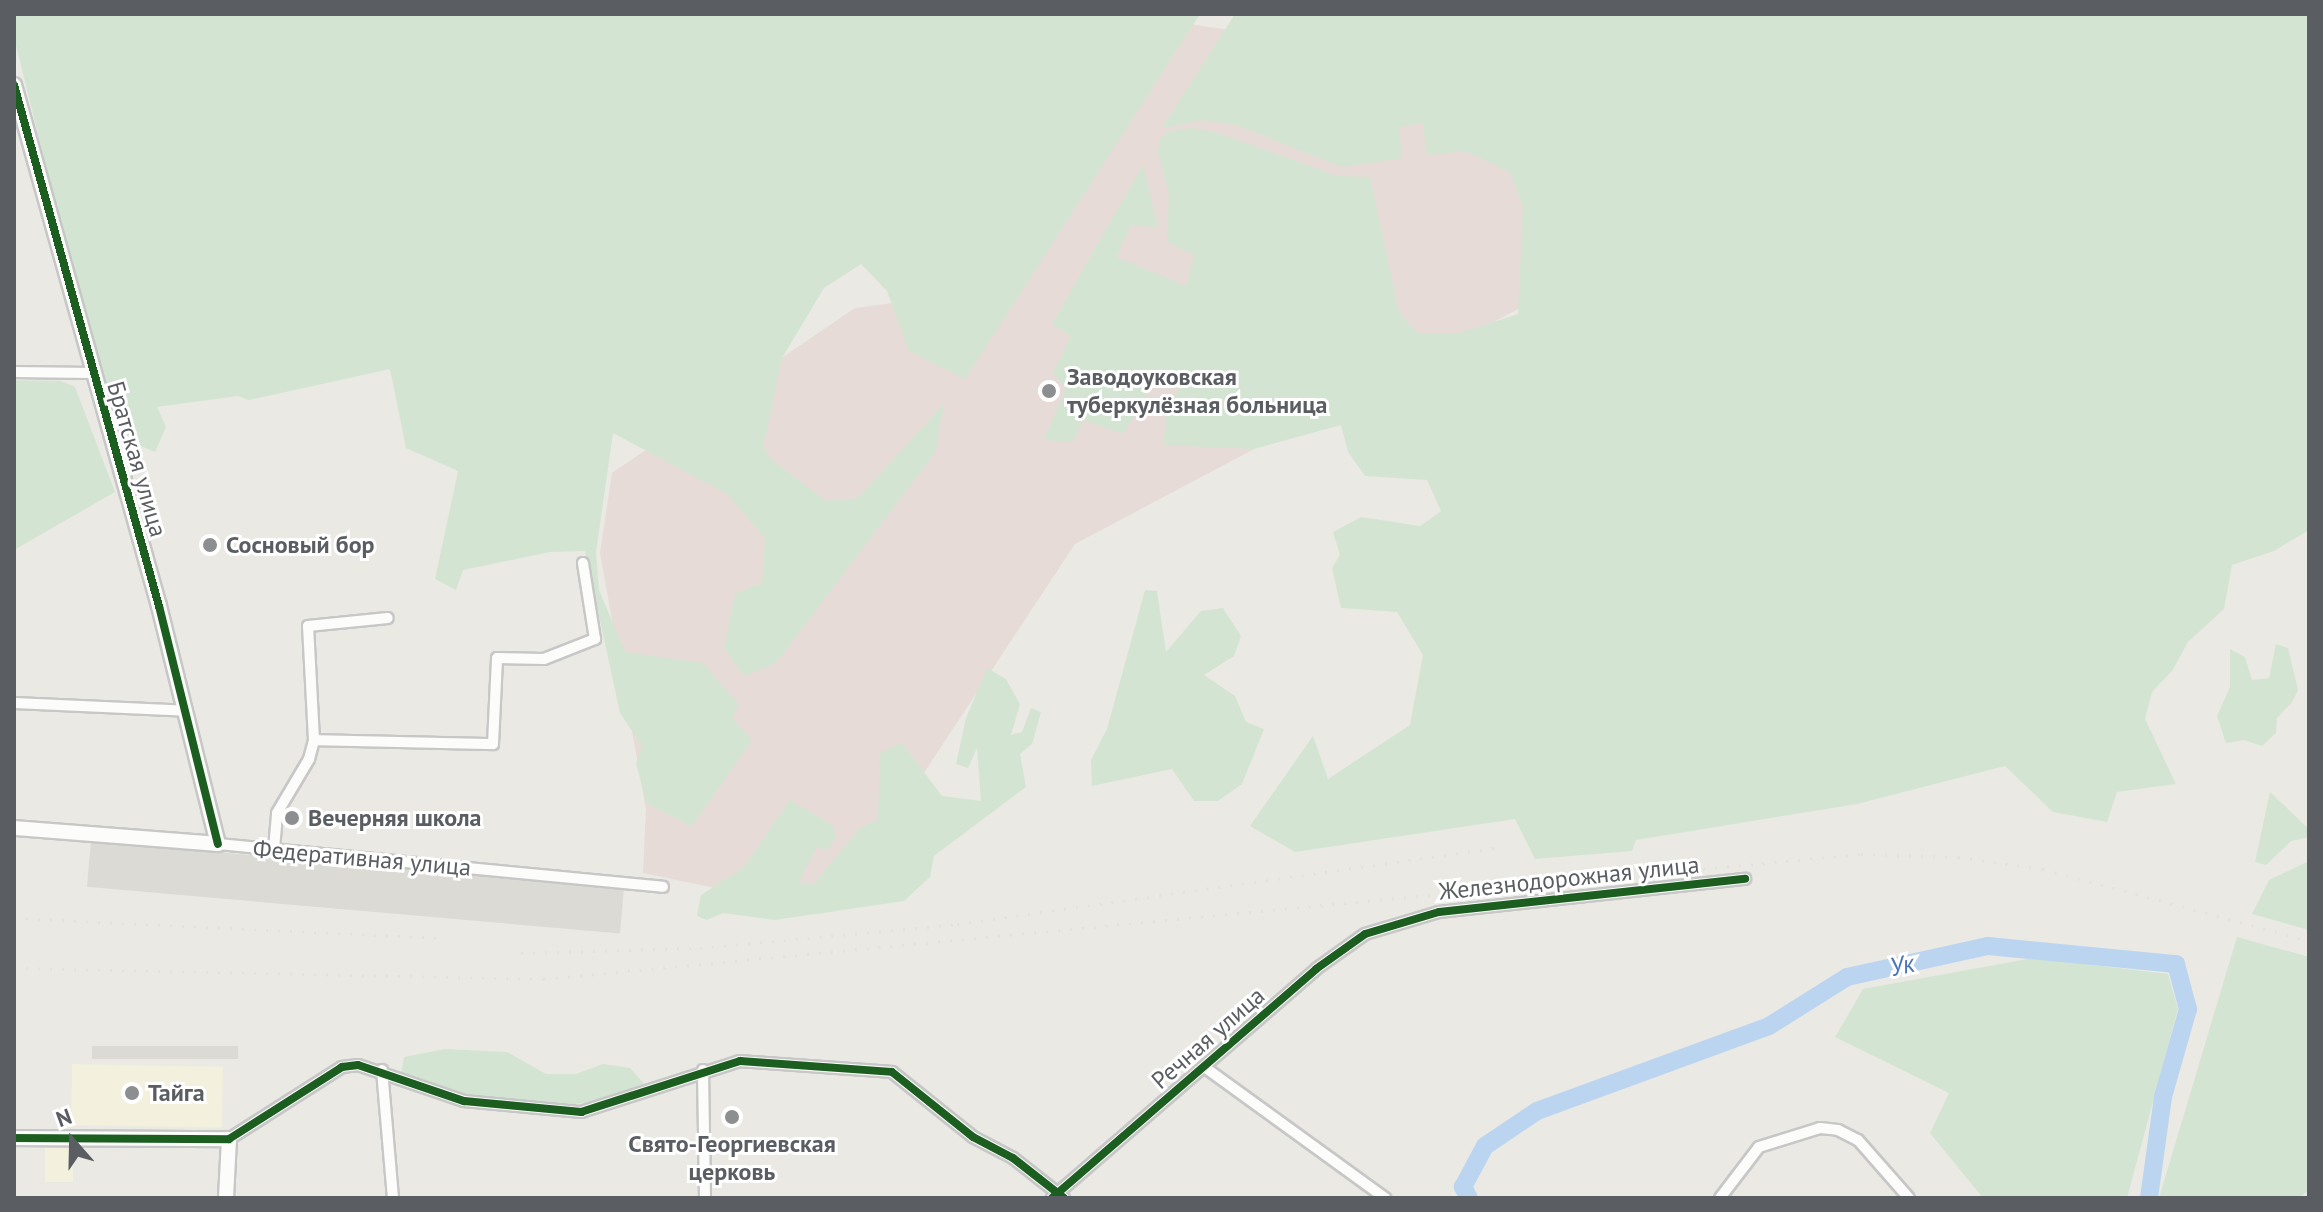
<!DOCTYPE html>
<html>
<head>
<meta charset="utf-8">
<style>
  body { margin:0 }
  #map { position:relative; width:2323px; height:1212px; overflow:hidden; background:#eae9e4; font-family:"PT Sans",sans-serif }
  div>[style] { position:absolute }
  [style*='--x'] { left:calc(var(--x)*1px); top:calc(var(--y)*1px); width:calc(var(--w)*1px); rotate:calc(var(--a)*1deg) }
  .commercial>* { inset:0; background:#f3f0dd; transform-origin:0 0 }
  .industrial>* { inset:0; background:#dbdad5; transform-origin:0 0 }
  .medical>* { inset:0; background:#e6dbd7 }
  .green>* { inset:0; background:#d3e5d2 }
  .river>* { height:18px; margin:-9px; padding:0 9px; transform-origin:9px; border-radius:9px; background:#bbd5f1 }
  .roads { filter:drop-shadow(2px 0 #c6c7c6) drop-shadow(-2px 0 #c6c7c6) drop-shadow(0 2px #c6c7c6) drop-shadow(0 -2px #c6c7c6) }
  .street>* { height:10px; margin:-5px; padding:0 5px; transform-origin:5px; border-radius:5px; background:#fcfcfb }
  .secondary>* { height:14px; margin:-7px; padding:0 7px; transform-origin:7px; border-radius:7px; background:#fcfcfb }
  .rail>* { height:3px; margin-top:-1.5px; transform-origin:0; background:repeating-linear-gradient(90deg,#e2e2e1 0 2px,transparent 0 12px) }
  .cycleway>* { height:8px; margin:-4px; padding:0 4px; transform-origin:4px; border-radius:4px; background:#1b5e20 }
  .dots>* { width:22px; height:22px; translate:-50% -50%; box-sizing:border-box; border:4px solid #fff; border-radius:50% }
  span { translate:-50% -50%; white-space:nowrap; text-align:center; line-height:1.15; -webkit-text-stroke:6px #fff; paint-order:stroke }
  .poi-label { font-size:24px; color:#5a5d61; font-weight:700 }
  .left { translate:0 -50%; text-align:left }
  .street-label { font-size:24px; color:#5a5d61 }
  .water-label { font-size:26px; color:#4c75b7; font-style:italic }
  .frame { position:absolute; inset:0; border:16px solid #5a5d61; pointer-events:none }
  .north { position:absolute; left:32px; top:1100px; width:80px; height:80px; -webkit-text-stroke:6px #fff; paint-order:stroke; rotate:340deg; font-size:22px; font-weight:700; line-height:32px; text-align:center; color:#5a5d61 }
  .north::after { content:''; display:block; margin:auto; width:28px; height:36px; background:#5a5d61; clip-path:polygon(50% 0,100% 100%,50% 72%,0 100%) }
</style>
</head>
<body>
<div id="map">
  <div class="commercial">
    <i style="left:72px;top:1064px;width:151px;height:61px;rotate:1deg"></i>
    <i style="left:45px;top:1145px;width:28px;height:37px"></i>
  </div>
  <div class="industrial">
    <i style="left:91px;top:841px;width:535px;height:46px;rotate:5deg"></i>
    <i style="left:92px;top:1046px;width:146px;height:13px"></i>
  </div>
  <div class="medical">
    <i style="clip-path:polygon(1183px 23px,1545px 78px,1563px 285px,1075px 544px,832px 912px,643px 873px,646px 809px,600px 553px,612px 473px,855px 308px,1013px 287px)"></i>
  </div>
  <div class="green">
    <i style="clip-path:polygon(14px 14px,1200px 14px,965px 379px,909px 351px,887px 291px,861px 264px,824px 288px,782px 358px,763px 447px,772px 460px,826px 501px,858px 498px,944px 404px,935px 453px,776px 663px,744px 676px,724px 648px,735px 594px,762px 583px,765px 538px,727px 494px,613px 433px,596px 552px,599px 590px,625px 652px,703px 663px,739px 705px,732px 718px,752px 740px,692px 826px,647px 804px,636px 764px,642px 746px,620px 713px,585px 551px,550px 552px,463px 570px,456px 590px,435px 579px,458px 471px,406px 448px,390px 369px,249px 400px,238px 396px,157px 407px,166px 427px,155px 452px,122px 438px,77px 292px,14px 37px)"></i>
    <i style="clip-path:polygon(1235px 14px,2309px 14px,2309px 530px,2274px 551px,2232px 565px,2224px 609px,2188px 642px,2172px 671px,2152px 692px,2145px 719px,2176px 784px,2117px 792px,2107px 822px,2053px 812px,2005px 766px,1857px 804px,1636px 840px,1632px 851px,1535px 859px,1515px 819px,1295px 852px,1250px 826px,1313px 736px,1328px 779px,1410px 725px,1423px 655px,1397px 612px,1341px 608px,1332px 568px,1340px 555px,1333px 532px,1361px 517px,1420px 526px,1441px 511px,1427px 480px,1365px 476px,1348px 452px,1341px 425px,1254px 449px,1164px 445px,1166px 408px,1180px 390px,1157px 378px,1123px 434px,1084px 420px,1072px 442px,1044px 440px,1066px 389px,1053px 373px,1071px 336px,1052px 324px,1143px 165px,1158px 227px,1131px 225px,1116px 257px,1186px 286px,1194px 255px,1167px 242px,1169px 195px,1158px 152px,1160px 139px,1169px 132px,1191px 128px,1215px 132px,1337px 176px,1370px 177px,1399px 313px,1418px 333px,1460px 333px,1518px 314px,1523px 206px,1510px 172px,1466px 151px,1427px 155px,1423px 123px,1399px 127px,1402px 158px,1342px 167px,1236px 125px,1204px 120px,1162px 128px)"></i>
    <i style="clip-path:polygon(14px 380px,61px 381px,75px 387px,115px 492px,14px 550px)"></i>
    <i style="clip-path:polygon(1145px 590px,1157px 591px,1166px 652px,1201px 611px,1223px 608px,1241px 636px,1234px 656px,1204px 675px,1235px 696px,1246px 722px,1264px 729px,1242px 784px,1218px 801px,1194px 801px,1172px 769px,1092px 786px,1091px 760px,1107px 729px)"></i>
    <i style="clip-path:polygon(2276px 644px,2288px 648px,2298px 690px,2292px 702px,2277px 718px,2276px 733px,2262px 746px,2244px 740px,2226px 743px,2217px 716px,2230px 687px,2230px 649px,2245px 657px,2252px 680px,2269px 678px)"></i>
    <i style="clip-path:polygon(987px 668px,1006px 679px,1020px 704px,1011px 735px,1022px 732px,1031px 708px,1041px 712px,1032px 744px,1020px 754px,1026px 787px,934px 856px,930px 877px,904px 901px,775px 920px,723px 913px,707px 920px,697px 916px,701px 895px,744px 867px,790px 800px,832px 825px,836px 837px,826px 851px,817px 846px,799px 882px,813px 885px,859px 829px,878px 819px,880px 753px,902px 743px,942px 796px,981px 801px,977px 748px,968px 768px,956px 764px,966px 718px)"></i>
    <i style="clip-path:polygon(2270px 792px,2309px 829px,2309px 837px,2291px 841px,2266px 865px,2255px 862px)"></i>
    <i style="clip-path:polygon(2309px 861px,2309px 930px,2252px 914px,2269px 880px)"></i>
    <i style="clip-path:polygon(2237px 937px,2309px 957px,2309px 1190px,2299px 1198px,2159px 1198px)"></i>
    <i style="clip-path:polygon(2033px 958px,2168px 974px,2178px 1009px,2127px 1198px,1983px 1198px,1930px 1133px,1949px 1093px,1835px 1037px,1863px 989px)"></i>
    <i style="clip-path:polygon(445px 1049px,507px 1052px,546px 1074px,576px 1074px,603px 1064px,630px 1068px,647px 1087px,609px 1099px,568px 1105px,466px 1094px,401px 1073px,404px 1057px)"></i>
  </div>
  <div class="river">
    <i style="--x:1469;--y:1198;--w:13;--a:-119"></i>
    <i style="--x:1463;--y:1187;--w:47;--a:-61.8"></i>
    <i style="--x:1485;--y:1146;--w:63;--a:-33.9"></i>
    <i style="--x:1537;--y:1111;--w:247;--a:-20.1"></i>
    <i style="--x:1769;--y:1026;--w:92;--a:-32.1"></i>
    <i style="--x:1847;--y:977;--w:144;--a:-12.4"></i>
    <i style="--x:1988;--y:946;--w:189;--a:5.5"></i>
    <i style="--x:2176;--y:964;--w:47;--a:75.1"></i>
    <i style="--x:2188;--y:1009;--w:91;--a:105.9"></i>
    <i style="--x:2163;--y:1097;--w:102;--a:97.9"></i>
  </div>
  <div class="roads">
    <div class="street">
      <i style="--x:14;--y:372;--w:78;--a:0.7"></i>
      <i style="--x:14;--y:703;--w:173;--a:2.6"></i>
      <i style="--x:314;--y:740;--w:114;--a:-93"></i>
      <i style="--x:308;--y:626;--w:80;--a:-5.7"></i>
      <i style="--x:218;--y:844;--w:447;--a:5.5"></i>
      <i style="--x:274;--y:849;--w:36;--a:-85"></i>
      <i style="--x:277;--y:813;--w:63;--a:-59.3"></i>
      <i style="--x:309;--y:759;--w:20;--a:-75"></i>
      <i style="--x:314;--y:740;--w:179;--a:1.3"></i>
      <i style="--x:493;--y:744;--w:86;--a:-87.3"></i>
      <i style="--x:497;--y:658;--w:47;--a:1.2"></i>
      <i style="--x:544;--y:659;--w:55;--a:-21.4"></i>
      <i style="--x:595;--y:639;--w:77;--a:-99"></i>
      <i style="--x:1207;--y:1069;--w:220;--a:35.9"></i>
      <i style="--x:382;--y:1070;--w:128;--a:85.1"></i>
      <i style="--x:703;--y:1070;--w:128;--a:89.1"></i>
      <i style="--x:229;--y:1139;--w:134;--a:-32.5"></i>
      <i style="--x:342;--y:1067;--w:16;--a:-7"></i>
      <i style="--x:358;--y:1065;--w:112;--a:18.8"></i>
      <i style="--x:464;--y:1101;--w:118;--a:5.4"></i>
      <i style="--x:581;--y:1112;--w:167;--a:-17.8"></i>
      <i style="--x:740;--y:1061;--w:152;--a:4.1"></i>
      <i style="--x:892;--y:1072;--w:104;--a:38.7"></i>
      <i style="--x:973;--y:1137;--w:45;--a:27.7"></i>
      <i style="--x:1013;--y:1158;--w:65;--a:38.1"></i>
      <i style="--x:1052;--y:1198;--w:349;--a:-40.9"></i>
      <i style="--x:1316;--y:969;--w:60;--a:-35.5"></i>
      <i style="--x:1365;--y:934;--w:77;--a:-16.6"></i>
      <i style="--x:1439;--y:912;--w:308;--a:-6.2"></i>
      <i style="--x:1720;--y:1198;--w:64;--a:-52.6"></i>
      <i style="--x:1759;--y:1147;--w:64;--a:-17.3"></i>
      <i style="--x:1820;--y:1128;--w:18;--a:6"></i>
      <i style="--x:1838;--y:1130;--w:22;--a:27"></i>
      <i style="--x:1858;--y:1140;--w:77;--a:48.7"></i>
    </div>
    <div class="secondary">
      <i style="--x:14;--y:85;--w:541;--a:74.45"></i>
      <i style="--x:159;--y:606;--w:245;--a:76.1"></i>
      <i style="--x:218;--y:844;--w:205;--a:-175.5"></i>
      <i style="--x:14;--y:1138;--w:215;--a:0.3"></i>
      <i style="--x:229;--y:1139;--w:59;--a:92.9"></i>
    </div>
  </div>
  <div class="rail">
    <i style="--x:14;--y:918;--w:432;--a:2.7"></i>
    <i style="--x:521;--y:953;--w:179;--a:-1.6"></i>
    <i style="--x:700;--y:948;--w:258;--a:-5.3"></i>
    <i style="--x:957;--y:924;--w:544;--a:-8.03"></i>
    <i style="--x:14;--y:968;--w:530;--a:1.19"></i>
    <i style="--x:544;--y:979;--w:1323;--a:-5.42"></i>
    <i style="--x:1861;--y:854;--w:97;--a:1.8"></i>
    <i style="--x:1958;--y:857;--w:86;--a:8"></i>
    <i style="--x:2043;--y:869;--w:276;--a:15.1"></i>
  </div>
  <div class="cycleway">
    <i style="--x:14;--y:85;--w:541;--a:74.45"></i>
    <i style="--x:159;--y:606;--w:245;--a:76.1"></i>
    <i style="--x:14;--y:1138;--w:215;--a:0.3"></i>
    <i style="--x:229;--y:1139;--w:134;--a:-32.5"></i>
    <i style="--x:342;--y:1067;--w:16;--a:-7"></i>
    <i style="--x:358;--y:1065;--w:112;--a:18.8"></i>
    <i style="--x:464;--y:1101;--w:118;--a:5.4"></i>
    <i style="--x:581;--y:1112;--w:167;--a:-17.8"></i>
    <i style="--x:740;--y:1061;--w:152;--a:4.1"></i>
    <i style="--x:892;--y:1072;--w:104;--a:38.7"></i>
    <i style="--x:973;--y:1137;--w:45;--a:27.7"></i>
    <i style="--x:1013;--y:1158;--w:65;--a:38.1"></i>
    <i style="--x:1052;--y:1198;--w:349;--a:-40.9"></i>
    <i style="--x:1316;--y:969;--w:60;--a:-35.5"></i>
    <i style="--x:1365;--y:934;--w:77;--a:-16.6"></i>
    <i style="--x:1439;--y:912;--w:308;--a:-6.2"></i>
  </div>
  <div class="dots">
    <i style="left:1049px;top:391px;background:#8c8e8f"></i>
    <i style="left:210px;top:545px;background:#8c8e8f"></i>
    <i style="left:292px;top:818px;background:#8c8e8f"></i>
    <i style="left:132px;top:1093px;background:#8c8e8f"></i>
    <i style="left:732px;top:1117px;background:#8c8e8f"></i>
  </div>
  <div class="poi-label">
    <span class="left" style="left:1067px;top:391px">Заводоуковская<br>туберкулёзная больница</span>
    <span class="left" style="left:226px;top:545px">Сосновый бор</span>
    <span class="left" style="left:308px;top:818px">Вечерняя школа</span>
    <span class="left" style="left:148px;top:1093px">Тайга</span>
    <span style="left:732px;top:1158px">Свято-Георгиевская<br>церковь</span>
  </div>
  <div class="street-label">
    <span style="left:137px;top:459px;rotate:74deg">Братская улица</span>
    <span style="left:362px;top:858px;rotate:5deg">Федеративная улица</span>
    <span style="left:1569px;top:878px;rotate:-6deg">Железнодорожная улица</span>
    <span style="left:1208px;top:1038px;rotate:-41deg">Речная улица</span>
  </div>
  <div class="water-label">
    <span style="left:1902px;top:965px;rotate:-12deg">Ук</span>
  </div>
  <div class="frame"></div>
  <div class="north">N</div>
</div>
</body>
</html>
